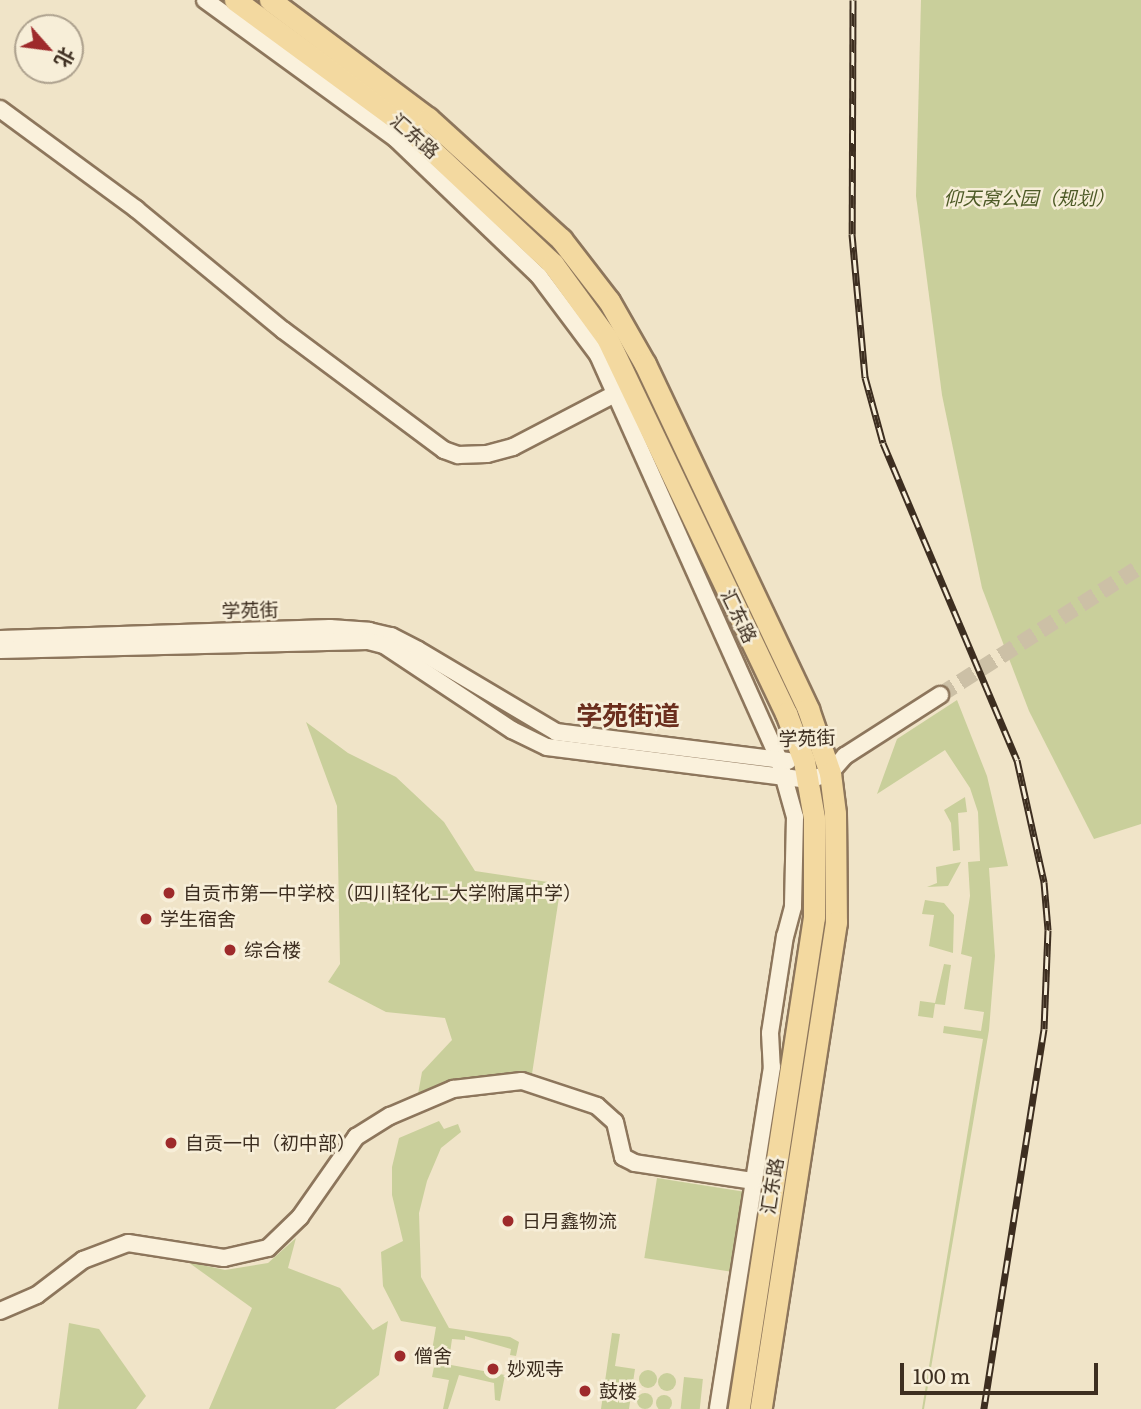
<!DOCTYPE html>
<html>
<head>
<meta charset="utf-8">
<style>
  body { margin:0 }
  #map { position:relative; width:1141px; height:1409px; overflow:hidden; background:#f0e4c8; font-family:Literata,"Noto Sans SC",serif }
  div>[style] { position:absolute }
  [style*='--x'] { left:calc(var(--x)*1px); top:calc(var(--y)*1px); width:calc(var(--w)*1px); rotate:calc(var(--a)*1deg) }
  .green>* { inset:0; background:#c9cf9b; transform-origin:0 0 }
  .round { border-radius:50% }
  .minor-tunnel>* { height:16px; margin-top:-8px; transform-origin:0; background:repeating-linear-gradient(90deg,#ccc0a6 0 16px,transparent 0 24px) }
  .roads { filter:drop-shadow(2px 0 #8d765c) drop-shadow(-2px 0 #8d765c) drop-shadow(0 2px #8d765c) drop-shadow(0 -2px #8d765c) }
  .minor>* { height:16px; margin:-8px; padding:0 8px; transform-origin:8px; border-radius:8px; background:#faf1dc }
  .major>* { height:21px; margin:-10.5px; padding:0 10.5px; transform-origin:10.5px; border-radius:10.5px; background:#f3d9a0 }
  .rail>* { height:7px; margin-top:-3.5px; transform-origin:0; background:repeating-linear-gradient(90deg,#f7eed8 0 13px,#3d2e20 0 26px); box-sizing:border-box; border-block:2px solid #3d2e20 }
  .dots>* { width:19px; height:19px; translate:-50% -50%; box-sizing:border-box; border:4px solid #f7eed8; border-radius:50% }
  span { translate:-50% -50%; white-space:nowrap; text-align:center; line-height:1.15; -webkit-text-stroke:5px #f7eed8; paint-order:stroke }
  .street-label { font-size:19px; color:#3d2e20 }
  .park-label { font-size:19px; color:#4d5a26; font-style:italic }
  .poi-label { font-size:19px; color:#3d2e20 }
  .left { translate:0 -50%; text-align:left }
  .district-label { font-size:26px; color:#6b2e1e; font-weight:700 }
  .north { position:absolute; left:14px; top:14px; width:70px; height:70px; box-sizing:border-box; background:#f7eed8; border:2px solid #ada18e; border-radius:50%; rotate:118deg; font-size:19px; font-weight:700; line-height:28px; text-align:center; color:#3d2e20 }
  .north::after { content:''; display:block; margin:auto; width:24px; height:32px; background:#9e2a2b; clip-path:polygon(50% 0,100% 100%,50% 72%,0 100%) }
  .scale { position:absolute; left:900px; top:1363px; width:198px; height:32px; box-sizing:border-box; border:4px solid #3d2e20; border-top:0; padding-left:9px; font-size:21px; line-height:24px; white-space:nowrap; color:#3d2e20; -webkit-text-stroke:5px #f7eed8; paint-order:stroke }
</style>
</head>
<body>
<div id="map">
  <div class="green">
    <i style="clip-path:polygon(921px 0,1141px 0,1141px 824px,1094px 839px,1029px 711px,982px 588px,942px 395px,916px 196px)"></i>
    <i style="clip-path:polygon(957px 700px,987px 776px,1008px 866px,989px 868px,995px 956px,989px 1030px,924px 1409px,922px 1409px,983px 1039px,943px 1033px,944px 1026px,981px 1031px,984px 1012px,964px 1009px,972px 957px,961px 954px,970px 896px,968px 862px,980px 861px,978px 812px,970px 788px,945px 750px,877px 794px,897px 739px)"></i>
    <i style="clip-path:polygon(306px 722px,348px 753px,396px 777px,444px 822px,475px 871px,561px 884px,532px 1074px,453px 1081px,418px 1094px,422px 1072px,452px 1040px,445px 1018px,386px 1012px,328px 982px,340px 964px,337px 806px)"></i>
    <i style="clip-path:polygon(965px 797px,967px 812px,958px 813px,960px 850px,953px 851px,951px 823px,944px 810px)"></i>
    <i style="clip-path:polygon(961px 862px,948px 886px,927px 887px,937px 883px,936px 867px)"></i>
    <i style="clip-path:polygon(925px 900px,944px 903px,954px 915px,953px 953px,929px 946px,934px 915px,922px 914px)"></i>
    <i style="clip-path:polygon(944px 964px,951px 965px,945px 1005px,935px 1004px,933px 1018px,918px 1016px,920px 1001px,935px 1003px)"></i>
    <i style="clip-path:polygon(439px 1121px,444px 1129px,458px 1124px,461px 1132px,441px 1148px,427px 1181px,419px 1213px,421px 1277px,449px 1328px,510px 1337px,519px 1342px,516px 1356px,510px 1355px,511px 1349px,465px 1336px,465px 1340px,452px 1339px,449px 1360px,431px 1356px,436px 1327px,401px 1321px,383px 1286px,381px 1252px,403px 1241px,392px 1195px,392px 1167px,399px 1138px)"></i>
    <i style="left:657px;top:1178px;width:90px;height:81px;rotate:9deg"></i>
    <i style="clip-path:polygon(296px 1238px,288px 1268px,340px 1288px,373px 1330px,388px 1321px,379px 1375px,335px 1409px,209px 1409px,252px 1308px,188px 1262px,225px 1270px,268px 1263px)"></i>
    <i style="clip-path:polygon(69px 1323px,99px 1329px,146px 1396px,136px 1409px,58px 1409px)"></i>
    <i style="clip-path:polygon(612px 1333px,620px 1334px,615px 1366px,635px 1369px,629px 1409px,601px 1409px)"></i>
    <i style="clip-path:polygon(435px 1362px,505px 1375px,500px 1401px,495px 1400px,494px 1383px,459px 1375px,448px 1409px,443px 1409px,449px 1380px,432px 1377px)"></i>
    <i class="round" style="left:639px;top:1370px;width:18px;height:18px"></i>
    <i class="round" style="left:658px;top:1373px;width:18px;height:18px"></i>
    <i style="left:684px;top:1377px;width:19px;height:32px;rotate:6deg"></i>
    <i class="round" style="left:637px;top:1393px;width:16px;height:16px"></i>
    <i class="round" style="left:656px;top:1395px;width:16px;height:16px"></i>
  </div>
  <div class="minor-tunnel">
    <i style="--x:940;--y:695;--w:239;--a:-32.7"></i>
  </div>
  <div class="roads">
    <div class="minor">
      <i style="--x:205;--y:0;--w:236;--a:36"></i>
      <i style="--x:396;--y:139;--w:198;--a:43.8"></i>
      <i style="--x:539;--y:276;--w:99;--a:53.2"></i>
      <i style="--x:598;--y:355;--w:444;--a:65.9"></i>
      <i style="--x:779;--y:760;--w:59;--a:74.3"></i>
      <i style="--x:795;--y:817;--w:90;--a:91.3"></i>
      <i style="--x:793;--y:907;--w:30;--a:105"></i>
      <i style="--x:785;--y:936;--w:98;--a:98.8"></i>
      <i style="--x:770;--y:1033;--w:34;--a:87"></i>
      <i style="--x:772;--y:1067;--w:346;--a:99"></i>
      <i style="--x:0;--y:109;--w:169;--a:36.3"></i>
      <i style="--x:136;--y:209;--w:190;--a:39.5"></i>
      <i style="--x:283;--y:330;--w:201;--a:36.7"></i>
      <i style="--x:444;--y:450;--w:15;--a:20"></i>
      <i style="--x:458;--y:455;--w:29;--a:-2"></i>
      <i style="--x:487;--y:454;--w:27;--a:-15"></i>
      <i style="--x:513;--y:447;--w:115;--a:-27.5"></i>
      <i style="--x:0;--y:639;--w:330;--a:-1.9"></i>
      <i style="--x:330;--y:628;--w:39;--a:4"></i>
      <i style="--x:369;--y:631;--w:23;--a:13"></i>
      <i style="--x:391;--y:636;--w:30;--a:27"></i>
      <i style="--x:418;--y:650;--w:161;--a:30.7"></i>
      <i style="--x:556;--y:732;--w:234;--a:7.1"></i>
      <i style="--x:0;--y:650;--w:368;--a:-1.4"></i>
      <i style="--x:368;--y:641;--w:16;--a:14"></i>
      <i style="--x:384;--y:645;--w:154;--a:33.6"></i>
      <i style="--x:512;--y:730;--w:39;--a:26"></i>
      <i style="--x:547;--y:747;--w:264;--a:7.2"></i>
      <i style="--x:809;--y:780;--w:22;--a:-18"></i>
      <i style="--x:830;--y:773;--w:23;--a:-49"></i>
      <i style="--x:845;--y:756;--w:113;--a:-32.7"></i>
      <i style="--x:0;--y:1311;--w:40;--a:-23.4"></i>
      <i style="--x:37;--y:1295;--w:58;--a:-37.3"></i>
      <i style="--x:83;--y:1260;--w:48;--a:-20.7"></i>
      <i style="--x:128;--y:1243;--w:97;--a:8.9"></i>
      <i style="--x:224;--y:1258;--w:45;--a:-12.8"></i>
      <i style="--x:268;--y:1248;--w:45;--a:-44.1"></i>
      <i style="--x:300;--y:1217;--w:98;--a:-55"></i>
      <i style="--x:356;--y:1137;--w:40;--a:-32"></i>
      <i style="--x:390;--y:1116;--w:69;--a:-23.2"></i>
      <i style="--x:453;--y:1089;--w:69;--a:-6.6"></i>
      <i style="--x:522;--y:1081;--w:79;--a:18.4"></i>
      <i style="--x:597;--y:1106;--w:24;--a:42"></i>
      <i style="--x:615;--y:1122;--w:36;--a:77"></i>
      <i style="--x:623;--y:1157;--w:13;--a:27"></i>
      <i style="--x:635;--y:1163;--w:119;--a:8.7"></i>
    </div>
    <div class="major">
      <i style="--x:235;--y:0;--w:210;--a:36.3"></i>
      <i style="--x:404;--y:124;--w:204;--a:43.2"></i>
      <i style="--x:553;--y:264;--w:92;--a:53.9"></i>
      <i style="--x:607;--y:338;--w:416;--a:64.5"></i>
      <i style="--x:786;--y:713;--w:51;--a:69.4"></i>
      <i style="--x:804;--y:761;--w:58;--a:80"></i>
      <i style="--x:814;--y:818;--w:99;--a:90"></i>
      <i style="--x:814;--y:917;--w:498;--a:98.7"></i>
      <i style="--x:270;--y:0;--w:197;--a:36.8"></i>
      <i style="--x:428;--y:118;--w:180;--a:42.3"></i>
      <i style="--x:561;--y:239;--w:78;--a:52.3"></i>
      <i style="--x:609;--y:301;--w:73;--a:60.3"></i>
      <i style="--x:645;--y:364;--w:382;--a:64.7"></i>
      <i style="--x:808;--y:709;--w:68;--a:71"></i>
      <i style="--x:830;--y:773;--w:40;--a:82.9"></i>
      <i style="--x:835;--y:813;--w:109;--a:89.5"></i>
      <i style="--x:836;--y:922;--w:493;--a:98.8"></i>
    </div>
  </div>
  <div class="rail">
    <i style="--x:853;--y:0;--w:234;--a:90.2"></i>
    <i style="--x:852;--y:234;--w:144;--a:84.8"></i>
    <i style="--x:865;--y:377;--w:68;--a:74.7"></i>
    <i style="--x:883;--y:443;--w:344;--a:67.1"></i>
    <i style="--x:1017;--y:760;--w:125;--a:77.5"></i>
    <i style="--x:1044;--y:882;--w:48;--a:85.2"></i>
    <i style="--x:1048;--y:930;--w:99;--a:92.3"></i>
    <i style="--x:1044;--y:1029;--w:385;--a:99"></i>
  </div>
  <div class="dots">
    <i style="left:169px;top:893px;background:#9e2a2b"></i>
    <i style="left:146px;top:919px;background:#9e2a2b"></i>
    <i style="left:230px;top:950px;background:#9e2a2b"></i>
    <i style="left:171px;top:1143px;background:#9e2a2b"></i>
    <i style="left:508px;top:1221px;background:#9e2a2b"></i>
    <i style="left:400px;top:1356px;background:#9e2a2b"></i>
    <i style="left:493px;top:1369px;background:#9e2a2b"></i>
    <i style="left:585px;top:1391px;background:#9e2a2b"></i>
  </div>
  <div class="street-label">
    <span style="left:415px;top:136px;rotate:41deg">汇东路</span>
    <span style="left:250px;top:610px;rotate:-2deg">学苑街</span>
    <span style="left:739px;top:616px;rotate:64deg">汇东路</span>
    <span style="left:807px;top:738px;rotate:-2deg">学苑街</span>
    <span style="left:772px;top:1186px;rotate:-81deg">汇东路</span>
  </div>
  <div class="park-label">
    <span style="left:1029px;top:198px">仰天窝公园（规划）</span>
  </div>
  <div class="poi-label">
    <span class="left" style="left:183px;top:893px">自贡市第一中学校（四川轻化工大学附属中学）</span>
    <span class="left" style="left:160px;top:919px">学生宿舍</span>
    <span class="left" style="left:244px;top:950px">综合楼</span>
    <span class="left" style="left:185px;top:1143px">自贡一中（初中部）</span>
    <span class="left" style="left:522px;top:1221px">日月鑫物流</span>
    <span class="left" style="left:414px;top:1356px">僧舍</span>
    <span class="left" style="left:507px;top:1369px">妙观寺</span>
    <span class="left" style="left:599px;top:1391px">鼓楼</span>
  </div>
  <div class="district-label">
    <span style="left:628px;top:714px">学苑街道</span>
  </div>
  <div class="north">北</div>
  <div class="scale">100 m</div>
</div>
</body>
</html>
